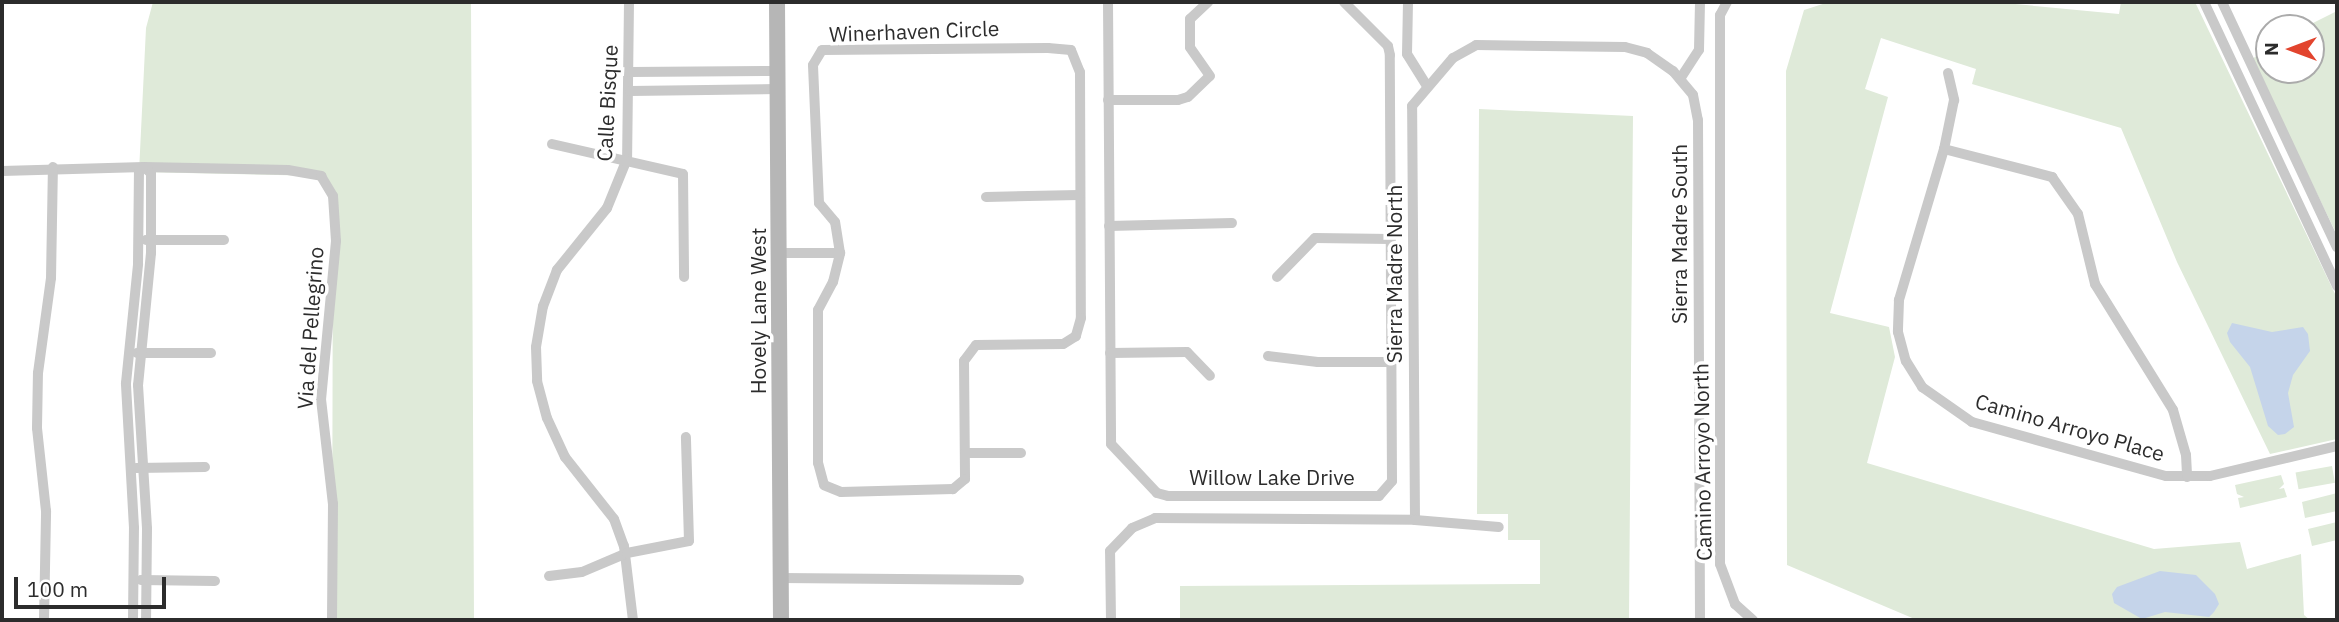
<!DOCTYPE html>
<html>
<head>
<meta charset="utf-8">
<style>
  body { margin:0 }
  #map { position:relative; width:2339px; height:622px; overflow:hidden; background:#fff; font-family:"IBM Plex Sans",sans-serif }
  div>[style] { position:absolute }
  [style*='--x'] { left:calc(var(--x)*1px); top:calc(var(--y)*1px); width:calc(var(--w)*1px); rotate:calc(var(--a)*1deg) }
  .green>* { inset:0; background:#dfead9; transform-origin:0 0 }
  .water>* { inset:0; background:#c5d4ea }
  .street>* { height:10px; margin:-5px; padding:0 5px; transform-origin:5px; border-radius:5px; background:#c9c9c9 }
  .secondary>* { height:16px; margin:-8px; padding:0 8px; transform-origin:8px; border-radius:8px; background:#b6b6b6 }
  span { translate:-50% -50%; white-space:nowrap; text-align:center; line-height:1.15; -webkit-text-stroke:7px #fff; paint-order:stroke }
  .street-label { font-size:21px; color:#2c2c2c }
  .frame { position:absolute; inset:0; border:4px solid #2c2c2c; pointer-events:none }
  .north { position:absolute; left:2255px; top:14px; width:70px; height:70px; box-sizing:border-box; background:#fff; border:2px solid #ababab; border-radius:50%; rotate:270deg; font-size:19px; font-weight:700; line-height:28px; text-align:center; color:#2c2c2c }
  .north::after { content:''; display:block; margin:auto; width:24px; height:32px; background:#e2442e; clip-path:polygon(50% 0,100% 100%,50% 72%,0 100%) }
  .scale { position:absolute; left:14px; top:577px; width:152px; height:32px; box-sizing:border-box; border:4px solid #2c2c2c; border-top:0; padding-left:9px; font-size:21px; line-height:24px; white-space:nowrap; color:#2c2c2c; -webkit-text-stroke:5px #fff; paint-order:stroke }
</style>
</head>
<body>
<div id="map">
  <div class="green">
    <i style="clip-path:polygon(153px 2px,471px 2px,474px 620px,332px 620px,333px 196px,322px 176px,139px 172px,146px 28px)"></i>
    <i style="clip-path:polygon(1829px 2px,1994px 2px,2119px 14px,2121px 2px,2195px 2px,2337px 298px,2337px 439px,2270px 454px,2177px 262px,2121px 128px,1972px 84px,1976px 69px,1881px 38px,1865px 89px,1888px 97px,1830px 313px,1889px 327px,1895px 357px,1867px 463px,2154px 549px,2240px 542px,2247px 569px,2301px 554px,2304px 615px,2310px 620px,1917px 620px,1787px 565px,1786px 71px,1804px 10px)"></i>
    <i style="clip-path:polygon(2337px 11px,2337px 235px,2252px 59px,2269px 48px,2269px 70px,2311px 70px,2311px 28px,2303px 28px)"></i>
    <i style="clip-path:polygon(1479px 109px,1633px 116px,1629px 620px,1180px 620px,1180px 586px,1540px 584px,1540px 540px,1508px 540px,1508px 514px,1477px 514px)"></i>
    <i style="left:2332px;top:466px;width:17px;height:37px;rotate:80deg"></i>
    <i style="clip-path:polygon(2281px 475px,2284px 484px,2279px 489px,2284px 488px,2287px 497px,2240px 508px,2238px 498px,2244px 497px,2237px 494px,2235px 485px)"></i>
    <i style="clip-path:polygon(2337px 493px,2337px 511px,2305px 518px,2302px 502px)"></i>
    <i style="clip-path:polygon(2337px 522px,2337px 540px,2312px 546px,2308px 529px)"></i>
  </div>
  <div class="water">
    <i style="clip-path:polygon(2232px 323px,2272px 332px,2303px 327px,2308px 334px,2310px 351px,2293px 375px,2288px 393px,2294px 427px,2285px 434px,2278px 435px,2268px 426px,2250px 367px,2230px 342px,2227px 333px)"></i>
    <i style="clip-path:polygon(2160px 571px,2196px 575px,2215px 594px,2219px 604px,2214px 612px,2209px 617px,2165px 612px,2142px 619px,2114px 603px,2112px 594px,2117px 587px)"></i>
  </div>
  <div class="street">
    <i style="--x:629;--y:2;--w:157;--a:90.7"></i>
    <i style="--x:627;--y:159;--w:53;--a:112.2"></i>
    <i style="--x:607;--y:208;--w:80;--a:128.9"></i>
    <i style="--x:557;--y:270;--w:39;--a:111"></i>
    <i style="--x:543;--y:306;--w:42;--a:99.7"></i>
    <i style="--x:536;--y:347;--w:34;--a:88"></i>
    <i style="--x:537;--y:381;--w:38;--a:75"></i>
    <i style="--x:547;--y:418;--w:43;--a:65.2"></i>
    <i style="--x:565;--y:457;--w:79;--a:51.7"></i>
    <i style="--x:614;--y:519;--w:29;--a:70"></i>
    <i style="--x:624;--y:546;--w:75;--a:83.1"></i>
    <i style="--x:1108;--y:2;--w:442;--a:89.6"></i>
    <i style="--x:1111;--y:444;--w:67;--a:46.8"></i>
    <i style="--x:1157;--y:493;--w:11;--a:15"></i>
    <i style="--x:1168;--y:496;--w:211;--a:0"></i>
    <i style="--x:1379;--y:496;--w:20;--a:-49"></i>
    <i style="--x:1392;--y:481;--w:426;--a:-90.3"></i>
    <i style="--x:1390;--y:55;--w:9;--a:-103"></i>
    <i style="--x:1388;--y:46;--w:62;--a:-135"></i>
    <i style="--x:1408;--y:2;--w:52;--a:91.1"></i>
    <i style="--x:1407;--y:54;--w:38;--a:58"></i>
    <i style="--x:1727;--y:2;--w:15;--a:118"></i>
    <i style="--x:1720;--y:15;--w:549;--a:90"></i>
    <i style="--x:1720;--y:564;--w:43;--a:69.4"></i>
    <i style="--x:1735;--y:604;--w:24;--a:42"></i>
    <i style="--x:2204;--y:2;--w:314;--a:64.9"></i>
    <i style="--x:2222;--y:2;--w:271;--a:64.9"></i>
    <i style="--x:1048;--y:48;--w:23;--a:5"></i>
    <i style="--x:1071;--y:50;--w:24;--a:68"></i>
    <i style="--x:1080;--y:72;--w:246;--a:89.8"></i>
    <i style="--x:1081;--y:318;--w:19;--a:106"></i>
    <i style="--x:1076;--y:336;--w:15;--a:148"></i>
    <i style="--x:1063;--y:344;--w:87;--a:179.3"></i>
    <i style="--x:976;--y:345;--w:20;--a:127"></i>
    <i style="--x:964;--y:361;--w:118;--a:89.5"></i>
    <i style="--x:965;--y:479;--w:16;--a:140"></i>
    <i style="--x:953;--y:489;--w:112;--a:178.5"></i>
    <i style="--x:841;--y:492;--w:18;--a:-158"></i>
    <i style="--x:824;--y:485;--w:23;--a:-105"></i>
    <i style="--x:818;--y:463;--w:153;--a:-90"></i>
    <i style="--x:818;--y:310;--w:32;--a:-62"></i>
    <i style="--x:833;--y:282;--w:30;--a:-76"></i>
    <i style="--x:840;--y:253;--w:31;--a:-99"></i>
    <i style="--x:835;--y:222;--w:25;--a:-130"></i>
    <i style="--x:819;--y:203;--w:138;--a:-92.5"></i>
    <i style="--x:813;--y:65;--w:17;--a:-59"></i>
    <i style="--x:822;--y:50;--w:226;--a:-0.5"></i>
    <i style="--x:630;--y:72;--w:147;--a:-0.4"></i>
    <i style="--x:1948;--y:73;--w:28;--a:77"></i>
    <i style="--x:1954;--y:100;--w:50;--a:101.5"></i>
    <i style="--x:1944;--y:149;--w:158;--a:106.6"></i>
    <i style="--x:1899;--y:300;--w:32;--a:92"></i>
    <i style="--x:1898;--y:332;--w:30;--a:75"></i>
    <i style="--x:1906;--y:361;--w:31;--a:58"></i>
    <i style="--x:1922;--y:387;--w:61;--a:35"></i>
    <i style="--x:1972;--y:422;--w:201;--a:15.6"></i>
    <i style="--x:2166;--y:476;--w:44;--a:0"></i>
    <i style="--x:2210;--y:476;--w:130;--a:-13.3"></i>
    <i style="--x:1680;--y:79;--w:35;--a:-57"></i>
    <i style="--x:1699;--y:50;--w:48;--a:-88.8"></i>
    <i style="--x:630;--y:91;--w:148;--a:-0.8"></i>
    <i style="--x:1108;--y:100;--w:70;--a:0"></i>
    <i style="--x:1178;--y:100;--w:10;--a:-17"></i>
    <i style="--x:1188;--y:97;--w:30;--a:-44"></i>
    <i style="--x:1210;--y:76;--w:35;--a:-125"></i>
    <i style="--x:1190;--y:47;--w:28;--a:-90"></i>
    <i style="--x:1190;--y:19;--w:25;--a:-43"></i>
    <i style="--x:552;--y:144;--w:134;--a:12.9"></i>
    <i style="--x:683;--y:174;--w:103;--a:89.4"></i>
    <i style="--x:1944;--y:149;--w:112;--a:14.5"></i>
    <i style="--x:2052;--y:177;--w:45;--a:54.9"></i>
    <i style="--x:2078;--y:214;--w:72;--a:76.3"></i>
    <i style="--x:2095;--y:284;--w:148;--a:58.2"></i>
    <i style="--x:2173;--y:410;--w:47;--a:73.9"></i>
    <i style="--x:2186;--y:455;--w:22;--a:87"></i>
    <i style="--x:2;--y:171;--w:142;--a:-1.6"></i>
    <i style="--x:144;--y:167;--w:144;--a:1.2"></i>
    <i style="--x:288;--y:170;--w:34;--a:10"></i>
    <i style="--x:321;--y:176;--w:23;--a:59"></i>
    <i style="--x:333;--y:196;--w:45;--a:86.2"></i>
    <i style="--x:336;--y:241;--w:159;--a:95.4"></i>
    <i style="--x:321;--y:399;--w:106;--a:83.5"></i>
    <i style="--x:333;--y:504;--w:116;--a:90.5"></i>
    <i style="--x:986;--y:197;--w:93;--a:-1.2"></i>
    <i style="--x:1109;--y:226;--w:123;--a:-1.4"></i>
    <i style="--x:146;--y:240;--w:78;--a:0"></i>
    <i style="--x:779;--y:253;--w:61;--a:0"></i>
    <i style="--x:1277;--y:277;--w:54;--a:-45.7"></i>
    <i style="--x:1315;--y:238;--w:76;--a:0.8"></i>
    <i style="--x:137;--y:353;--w:74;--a:0"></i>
    <i style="--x:1110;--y:353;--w:77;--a:-0.7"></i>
    <i style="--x:1187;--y:352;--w:33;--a:46"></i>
    <i style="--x:1268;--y:356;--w:50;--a:6.8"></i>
    <i style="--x:1318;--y:362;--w:74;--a:0"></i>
    <i style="--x:965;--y:453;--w:56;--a:0"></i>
    <i style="--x:136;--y:468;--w:69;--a:-0.8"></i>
    <i style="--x:1415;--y:520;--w:414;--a:-90.4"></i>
    <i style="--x:1412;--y:106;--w:63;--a:-49.5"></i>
    <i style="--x:1453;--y:58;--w:26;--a:-29"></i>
    <i style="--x:1476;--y:45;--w:149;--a:0.8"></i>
    <i style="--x:1625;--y:47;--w:23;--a:15"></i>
    <i style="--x:1647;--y:53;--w:32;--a:35"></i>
    <i style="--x:1673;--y:71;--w:31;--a:50"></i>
    <i style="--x:1693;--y:95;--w:25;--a:79"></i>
    <i style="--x:1698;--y:120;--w:500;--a:89.77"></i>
    <i style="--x:549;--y:576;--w:33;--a:-7"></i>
    <i style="--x:582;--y:572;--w:49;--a:-22.9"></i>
    <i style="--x:627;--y:553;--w:63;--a:-11"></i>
    <i style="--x:689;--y:541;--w:104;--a:-91.7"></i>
    <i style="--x:781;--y:578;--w:238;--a:0.5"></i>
    <i style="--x:141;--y:580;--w:74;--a:0.8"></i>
    <i style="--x:44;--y:620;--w:109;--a:-88.9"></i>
    <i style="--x:46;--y:511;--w:83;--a:-96.2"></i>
    <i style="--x:37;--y:428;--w:55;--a:-89"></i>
    <i style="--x:38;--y:373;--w:96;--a:-82.2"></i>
    <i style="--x:51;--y:278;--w:111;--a:-89"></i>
    <i style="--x:133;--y:620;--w:92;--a:-89.4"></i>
    <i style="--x:134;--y:528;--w:145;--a:-93.2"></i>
    <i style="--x:126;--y:383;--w:120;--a:-84.2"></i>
    <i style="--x:138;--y:264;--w:92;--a:-89.4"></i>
    <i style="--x:139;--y:172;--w:7;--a:-45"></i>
    <i style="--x:144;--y:167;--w:9;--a:41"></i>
    <i style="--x:151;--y:173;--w:80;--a:90"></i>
    <i style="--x:151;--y:253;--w:133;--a:95.6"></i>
    <i style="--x:138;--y:385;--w:144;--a:86.4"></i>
    <i style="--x:147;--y:529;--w:91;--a:90.6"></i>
    <i style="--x:1111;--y:620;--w:69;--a:-90.8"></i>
    <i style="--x:1110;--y:551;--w:32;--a:-46"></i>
    <i style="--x:1132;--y:528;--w:25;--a:-23"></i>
    <i style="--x:1155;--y:518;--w:260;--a:0.4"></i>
    <i style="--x:1415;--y:520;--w:84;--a:4.8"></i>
  </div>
  <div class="secondary">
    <i style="--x:777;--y:2;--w:618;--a:89.63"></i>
  </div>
  <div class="street-label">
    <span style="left:914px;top:31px;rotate:-2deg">Winerhaven Circle</span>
    <span style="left:607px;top:103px;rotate:-87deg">Calle Bisque</span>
    <span style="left:1679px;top:234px;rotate:-90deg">Sierra Madre South</span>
    <span style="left:1394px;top:274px;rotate:-90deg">Sierra Madre North</span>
    <span style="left:758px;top:311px;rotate:-90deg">Hovely Lane West</span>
    <span style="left:310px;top:328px;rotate:-86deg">Via del Pellegrino</span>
    <span style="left:2070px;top:427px;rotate:16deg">Camino Arroyo Place</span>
    <span style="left:1702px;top:462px;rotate:-91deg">Camino Arroyo North</span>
    <span style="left:1272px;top:477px">Willow Lake Drive</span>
  </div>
  <div class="frame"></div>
  <div class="north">N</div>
  <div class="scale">100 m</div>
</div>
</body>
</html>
